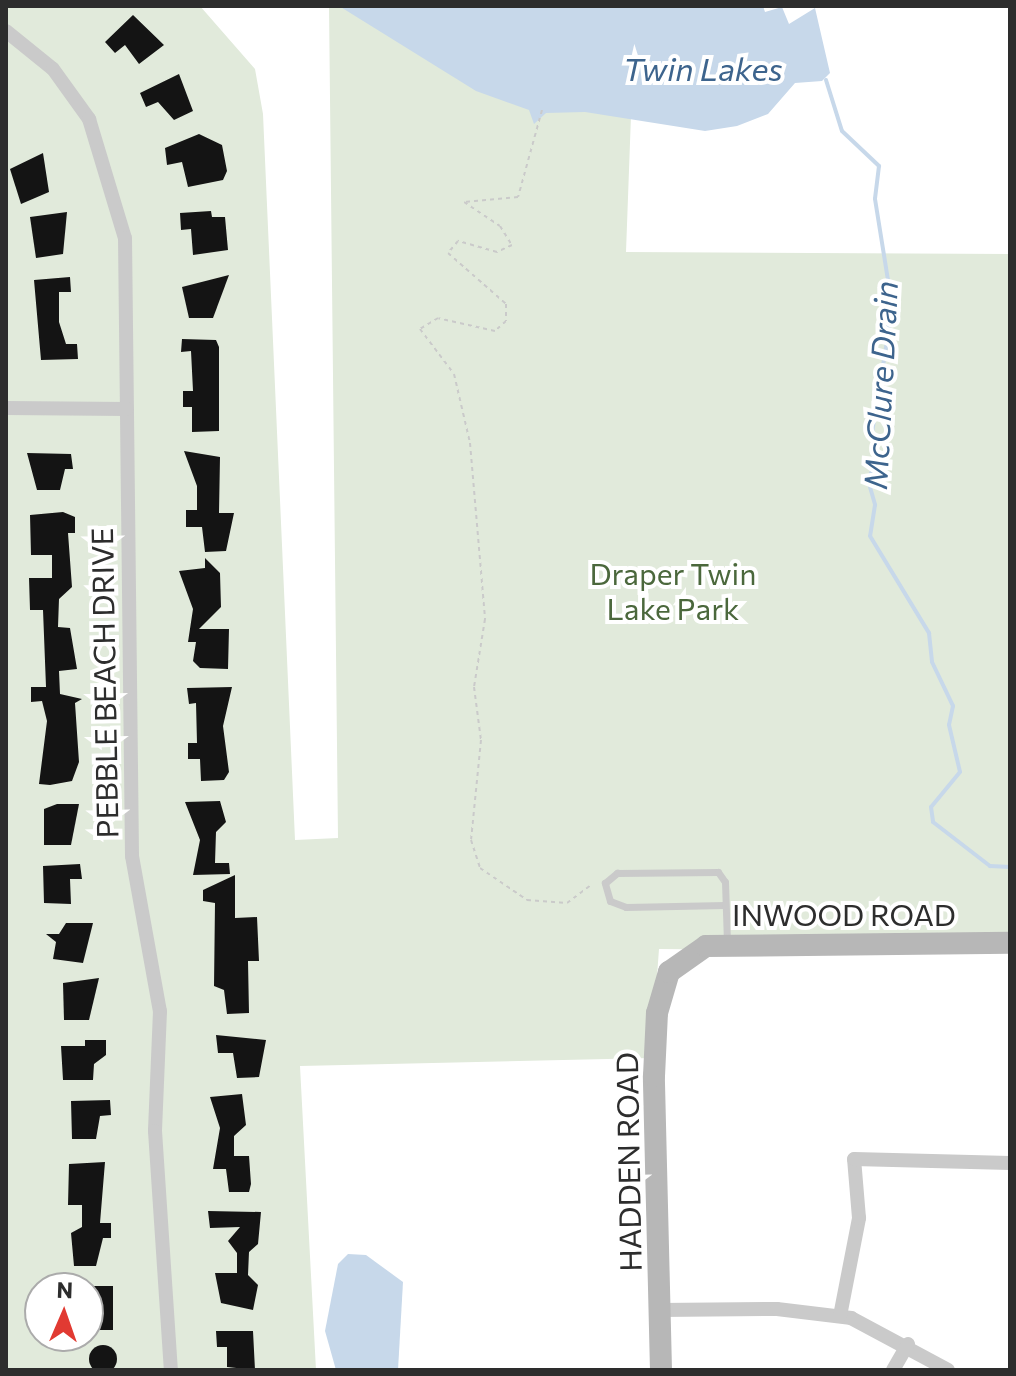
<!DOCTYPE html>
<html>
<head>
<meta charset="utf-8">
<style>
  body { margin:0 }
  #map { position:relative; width:1016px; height:1376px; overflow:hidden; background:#fff; font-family:Commissioner,sans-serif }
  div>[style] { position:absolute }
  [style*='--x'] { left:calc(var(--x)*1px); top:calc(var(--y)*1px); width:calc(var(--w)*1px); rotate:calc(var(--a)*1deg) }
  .green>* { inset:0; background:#e1eadb }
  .water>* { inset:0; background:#c7d8ea }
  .stream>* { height:4px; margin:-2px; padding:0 2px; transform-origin:2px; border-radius:2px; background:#c7d8ea }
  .building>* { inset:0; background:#141414; transform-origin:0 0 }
  .round { border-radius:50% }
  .path>* { height:2px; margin-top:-1px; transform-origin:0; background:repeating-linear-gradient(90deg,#cacaca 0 4px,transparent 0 8px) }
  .lane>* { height:7px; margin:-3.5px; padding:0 3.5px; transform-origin:3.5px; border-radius:3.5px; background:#cacaca }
  .street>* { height:14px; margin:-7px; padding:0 7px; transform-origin:7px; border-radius:7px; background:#cacaca }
  .secondary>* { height:22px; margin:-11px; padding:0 11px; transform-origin:11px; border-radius:11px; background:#b7b7b7 }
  span { translate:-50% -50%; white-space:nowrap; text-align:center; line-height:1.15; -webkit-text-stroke:8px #fff; paint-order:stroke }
  .park-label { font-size:30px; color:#4b683c }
  .street-label { font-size:30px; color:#2d2d2d }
  .water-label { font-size:32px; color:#3d648d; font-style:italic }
  .frame { position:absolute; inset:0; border:8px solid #2d2d2d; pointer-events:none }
  .north { position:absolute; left:24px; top:1272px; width:80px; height:80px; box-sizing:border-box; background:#fff; border:2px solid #ababab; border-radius:50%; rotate:2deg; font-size:22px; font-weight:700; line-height:32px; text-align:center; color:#2d2d2d }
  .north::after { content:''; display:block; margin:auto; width:28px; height:36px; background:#e13a32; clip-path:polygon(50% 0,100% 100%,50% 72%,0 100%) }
</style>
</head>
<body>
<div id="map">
  <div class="green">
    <i style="clip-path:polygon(evenodd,6px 6px,200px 6px,255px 69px,263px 114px,295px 840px,338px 838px,329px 6px,635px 6px,626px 252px,1010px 254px,1010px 952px,659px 949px,651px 1058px,300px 1066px,316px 1370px,6px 1370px,6px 6px,40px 1288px,88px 1288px,88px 1336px,40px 1336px,40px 1288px)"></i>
  </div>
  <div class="water">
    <i style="clip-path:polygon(339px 6px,763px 6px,765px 12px,782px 7px,789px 24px,815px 8px,830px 73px,822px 81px,795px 83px,768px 114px,737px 126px,705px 131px,585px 112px,546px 113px,534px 124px,529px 110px,476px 91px)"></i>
    <i style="clip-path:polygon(366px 1255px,403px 1282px,398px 1370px,336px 1370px,325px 1331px,338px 1264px,348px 1254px)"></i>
  </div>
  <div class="stream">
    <i style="--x:826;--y:80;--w:53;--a:72.6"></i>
    <i style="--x:842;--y:131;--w:51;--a:43.4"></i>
    <i style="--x:879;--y:166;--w:33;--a:97"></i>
    <i style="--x:875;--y:199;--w:82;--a:80.9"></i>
    <i style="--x:888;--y:280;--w:20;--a:114"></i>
    <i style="--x:880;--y:298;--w:32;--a:74"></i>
    <i style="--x:889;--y:329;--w:105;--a:99.3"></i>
    <i style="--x:872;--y:433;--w:25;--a:74"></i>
    <i style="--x:879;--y:457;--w:25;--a:116"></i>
    <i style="--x:868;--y:480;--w:26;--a:74"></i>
    <i style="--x:875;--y:505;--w:31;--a:99"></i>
    <i style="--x:870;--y:536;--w:114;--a:58.7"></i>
    <i style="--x:929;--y:633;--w:29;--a:84"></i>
    <i style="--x:932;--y:662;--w:49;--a:64.5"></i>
    <i style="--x:953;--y:706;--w:19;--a:102"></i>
    <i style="--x:949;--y:725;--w:48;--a:76.8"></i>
    <i style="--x:960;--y:772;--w:45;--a:129.6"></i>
    <i style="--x:931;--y:807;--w:15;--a:82"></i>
    <i style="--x:933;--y:822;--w:72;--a:37.7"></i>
    <i style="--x:990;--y:866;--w:20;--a:3"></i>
  </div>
  <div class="building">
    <i style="clip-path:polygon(133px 15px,164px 45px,139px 64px,125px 45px,115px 53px,105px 42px)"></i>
    <i style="clip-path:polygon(179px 74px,193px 111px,174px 120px,158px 102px,146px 107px,140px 93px)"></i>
    <i style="clip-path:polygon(199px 134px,222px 145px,227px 171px,223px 180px,188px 187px,182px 162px,167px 165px,165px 148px)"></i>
    <i style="clip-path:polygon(43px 153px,49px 192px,21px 204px,10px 169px)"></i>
    <i style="clip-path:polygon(211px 211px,212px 217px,225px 217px,228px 250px,193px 255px,191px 229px,181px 230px,180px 213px)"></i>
    <i style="clip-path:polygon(67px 212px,63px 254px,36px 258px,30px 217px)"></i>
    <i style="clip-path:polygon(229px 275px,213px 318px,189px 318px,182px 287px)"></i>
    <i style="clip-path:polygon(70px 277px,71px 292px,59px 292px,59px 322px,66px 344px,77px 344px,78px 359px,41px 360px,34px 280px)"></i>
    <i style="clip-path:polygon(182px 339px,216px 340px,219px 347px,219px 431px,192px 432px,192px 407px,183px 407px,183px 391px,193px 391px,191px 351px,181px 352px)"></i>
    <i style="clip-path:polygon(184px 451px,220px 457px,219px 513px,234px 513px,226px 551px,205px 552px,202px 527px,186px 527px,186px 510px,197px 510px,197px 486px)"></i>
    <i style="clip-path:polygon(27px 453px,71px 454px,73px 469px,65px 469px,60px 490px,37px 490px)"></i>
    <i style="clip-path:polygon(63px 512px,75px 517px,75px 533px,68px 533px,72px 587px,59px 599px,58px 627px,70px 628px,77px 669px,59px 671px,60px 694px,82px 699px,75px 703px,79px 762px,72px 781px,50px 785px,39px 784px,47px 721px,42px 701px,31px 702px,31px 687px,46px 687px,43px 610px,30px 610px,29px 578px,52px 578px,52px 555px,31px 555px,30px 515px)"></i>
    <i style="clip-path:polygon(205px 558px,220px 573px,221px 607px,199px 629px,229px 629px,228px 669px,200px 668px,193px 661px,196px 642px,188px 642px,193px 609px,179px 571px,205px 568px)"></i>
    <i style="clip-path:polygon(232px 687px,223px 726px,229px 772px,224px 780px,201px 781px,200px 759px,188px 759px,188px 743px,197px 743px,196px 703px,189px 704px,187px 688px)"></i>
    <i style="clip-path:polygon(220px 801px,226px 822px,216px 832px,215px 863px,229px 863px,230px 874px,193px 875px,200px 840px,185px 802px)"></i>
    <i style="clip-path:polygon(57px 804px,79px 804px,71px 845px,44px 845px,44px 809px)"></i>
    <i style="clip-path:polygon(80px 864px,82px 879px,70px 879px,71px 904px,44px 903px,43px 866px)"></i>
    <i style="clip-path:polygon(235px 875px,235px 918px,257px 917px,259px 961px,248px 961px,249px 1013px,227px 1014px,224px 990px,214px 986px,215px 903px,203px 901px,203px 890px)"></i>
    <i style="clip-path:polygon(66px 923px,93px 923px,83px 963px,53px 959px,56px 942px,46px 934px,59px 934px)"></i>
    <i style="clip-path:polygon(99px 978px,89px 1020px,64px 1020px,63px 983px)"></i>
    <i style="clip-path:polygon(216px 1035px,266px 1040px,259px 1077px,237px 1078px,233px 1053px,218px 1053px)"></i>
    <i style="clip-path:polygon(85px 1040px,106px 1040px,106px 1055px,94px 1064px,93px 1080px,63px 1080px,61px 1046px,85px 1046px)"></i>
    <i style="clip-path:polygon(242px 1094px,246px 1125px,234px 1136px,234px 1156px,249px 1156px,251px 1184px,249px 1192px,229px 1192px,226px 1169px,213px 1169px,220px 1128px,210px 1097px)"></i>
    <i style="clip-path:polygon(110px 1100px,111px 1115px,100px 1116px,96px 1139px,72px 1139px,71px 1101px)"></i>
    <i style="clip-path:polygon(105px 1162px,100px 1223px,111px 1223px,111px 1238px,103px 1238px,96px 1266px,74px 1266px,71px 1233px,82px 1227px,82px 1205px,68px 1205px,69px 1164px)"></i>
    <i style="clip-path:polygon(208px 1211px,261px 1212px,258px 1244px,249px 1252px,248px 1275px,258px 1285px,253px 1310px,221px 1303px,215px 1273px,237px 1273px,237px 1253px,228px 1241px,240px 1227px,210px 1228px)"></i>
    <i style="left:88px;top:1286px;width:25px;height:44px"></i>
    <i style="clip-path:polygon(216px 1331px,253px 1331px,255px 1370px,227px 1367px,227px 1347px,217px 1347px)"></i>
    <i class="round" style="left:89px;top:1345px;width:28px;height:28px"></i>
  </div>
  <div class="path">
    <i style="--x:542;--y:110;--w:90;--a:105.4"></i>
    <i style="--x:518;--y:197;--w:54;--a:174.7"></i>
    <i style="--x:464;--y:202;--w:43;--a:33.7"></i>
    <i style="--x:500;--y:226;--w:22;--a:58"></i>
    <i style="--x:512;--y:245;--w:17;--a:155"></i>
    <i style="--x:497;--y:252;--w:41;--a:-164.2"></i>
    <i style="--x:458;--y:241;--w:16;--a:130"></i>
    <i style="--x:448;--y:253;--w:77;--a:41.3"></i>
    <i style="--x:506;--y:304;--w:17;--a:90"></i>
    <i style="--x:506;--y:321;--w:15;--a:138"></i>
    <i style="--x:495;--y:331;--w:58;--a:-167.2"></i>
    <i style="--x:438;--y:318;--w:21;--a:149"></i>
    <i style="--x:420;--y:329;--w:56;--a:52.9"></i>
    <i style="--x:454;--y:374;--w:71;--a:76.9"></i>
    <i style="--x:470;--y:443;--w:177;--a:85.1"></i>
    <i style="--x:485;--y:619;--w:69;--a:99.2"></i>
    <i style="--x:474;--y:687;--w:53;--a:82.5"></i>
    <i style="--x:481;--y:740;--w:100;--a:95.7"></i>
    <i style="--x:471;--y:840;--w:29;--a:72"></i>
    <i style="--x:480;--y:868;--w:57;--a:34.2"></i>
    <i style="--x:527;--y:900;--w:40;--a:4.3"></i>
    <i style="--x:567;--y:903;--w:30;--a:-37"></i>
  </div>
  <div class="lane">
    <i style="--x:725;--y:905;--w:99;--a:178.8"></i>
    <i style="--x:626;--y:907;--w:17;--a:-159"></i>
    <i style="--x:610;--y:901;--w:19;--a:-106"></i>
    <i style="--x:605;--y:883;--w:16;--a:-40"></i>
    <i style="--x:617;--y:873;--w:101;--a:-0.6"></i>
    <i style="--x:718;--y:872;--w:12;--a:55"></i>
    <i style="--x:725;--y:882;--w:60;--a:88.1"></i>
  </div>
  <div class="street">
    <i style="--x:6;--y:31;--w:60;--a:39"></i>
    <i style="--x:53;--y:69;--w:62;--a:54.2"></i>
    <i style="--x:89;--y:119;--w:124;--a:73.2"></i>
    <i style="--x:125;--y:238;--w:618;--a:89.35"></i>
    <i style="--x:132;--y:856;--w:158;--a:79.8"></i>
    <i style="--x:160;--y:1011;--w:120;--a:92.4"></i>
    <i style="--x:155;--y:1131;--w:240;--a:86.2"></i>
    <i style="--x:6;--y:408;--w:121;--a:0.5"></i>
    <i style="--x:660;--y:1310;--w:117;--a:-0.5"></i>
    <i style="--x:777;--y:1309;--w:75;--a:6.9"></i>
    <i style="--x:851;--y:1318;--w:110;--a:28.2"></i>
    <i style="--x:840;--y:1316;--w:100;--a:-79"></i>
    <i style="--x:859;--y:1218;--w:59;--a:-94.8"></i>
    <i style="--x:854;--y:1159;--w:156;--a:1.5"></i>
    <i style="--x:893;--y:1370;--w:30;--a:-60"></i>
  </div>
  <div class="secondary">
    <i style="--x:661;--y:1370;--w:294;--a:-91.4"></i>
    <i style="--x:654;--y:1076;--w:63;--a:-87.3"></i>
    <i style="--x:657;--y:1013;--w:43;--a:-73.7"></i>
    <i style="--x:669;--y:972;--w:45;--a:-35.1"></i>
    <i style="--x:706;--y:946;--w:304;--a:-0.6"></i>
  </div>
  <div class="park-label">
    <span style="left:673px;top:590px">Draper Twin<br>Lake Park</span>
  </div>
  <div class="street-label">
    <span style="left:104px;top:683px;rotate:-91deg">PEBBLE BEACH DRIVE</span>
    <span style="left:844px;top:914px">INWOOD ROAD</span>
    <span style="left:628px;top:1162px;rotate:-91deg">HADDEN ROAD</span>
  </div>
  <div class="water-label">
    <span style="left:703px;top:68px">Twin Lakes</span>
    <span style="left:880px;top:385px;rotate:-87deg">McClure Drain</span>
  </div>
  <div class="frame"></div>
  <div class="north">N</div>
</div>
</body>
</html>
